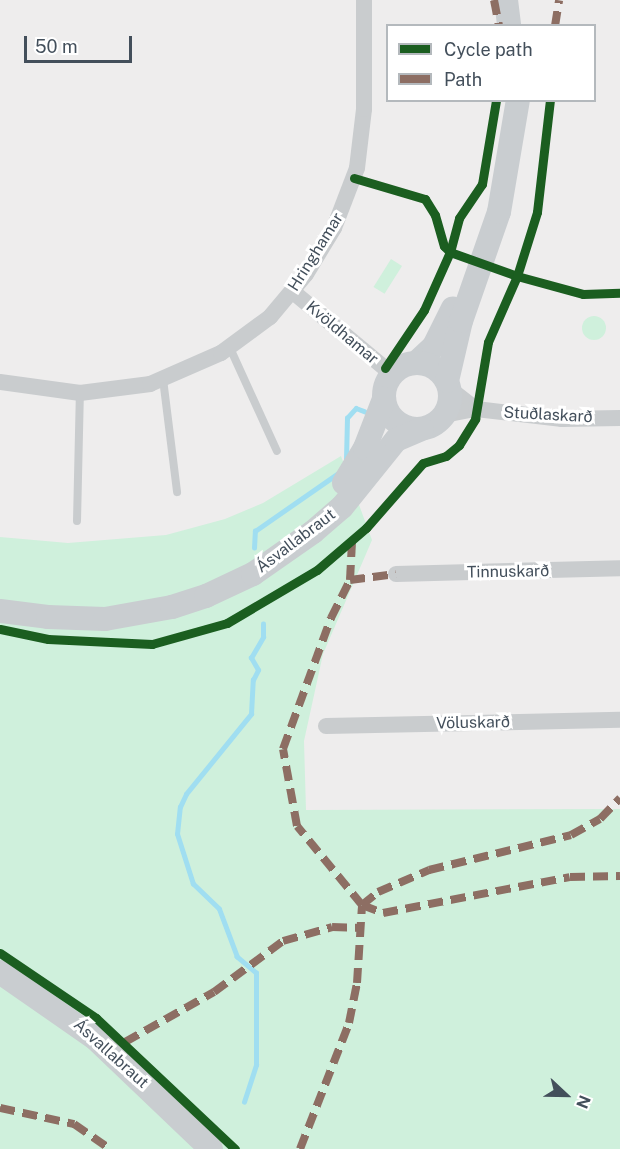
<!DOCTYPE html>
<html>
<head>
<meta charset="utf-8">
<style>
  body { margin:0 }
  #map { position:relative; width:620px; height:1149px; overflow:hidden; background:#eeeded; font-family:"Public Sans",sans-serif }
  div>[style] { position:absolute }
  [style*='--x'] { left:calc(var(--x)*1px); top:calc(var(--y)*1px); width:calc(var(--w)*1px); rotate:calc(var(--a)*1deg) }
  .green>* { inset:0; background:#cff0dc; transform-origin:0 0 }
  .round { border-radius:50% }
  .stream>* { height:4.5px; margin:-2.25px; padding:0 2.25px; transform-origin:2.25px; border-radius:2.25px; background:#a0def1 }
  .service>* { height:8px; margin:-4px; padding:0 4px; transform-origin:4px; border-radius:4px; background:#c9ccce }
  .minor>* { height:16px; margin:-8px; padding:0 8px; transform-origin:8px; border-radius:8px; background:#c9ccce }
  .secondary>* { height:24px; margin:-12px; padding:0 12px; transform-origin:12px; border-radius:12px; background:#c9cdd0 }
  .secondary>.ring { margin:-12px; padding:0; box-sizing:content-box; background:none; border:24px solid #c9cdd0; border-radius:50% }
  .quiet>* { height:8px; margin-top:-4px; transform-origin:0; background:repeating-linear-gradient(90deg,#8d6e63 0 15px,transparent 0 23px) }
  .cycleway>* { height:9px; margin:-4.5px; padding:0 4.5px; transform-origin:4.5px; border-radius:4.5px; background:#1b5e20 }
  span { translate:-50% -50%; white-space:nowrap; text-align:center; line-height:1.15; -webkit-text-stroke:6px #fff; paint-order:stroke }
  .street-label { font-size:16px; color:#434f5b }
  .legend { position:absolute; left:386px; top:24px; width:210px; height:78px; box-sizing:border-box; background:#fff; border:2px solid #b4b9bd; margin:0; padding:8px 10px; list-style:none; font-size:18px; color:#434f5b }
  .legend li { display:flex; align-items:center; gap:12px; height:30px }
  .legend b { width:30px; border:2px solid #b4b9bd }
  .north { position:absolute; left:536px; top:1065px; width:60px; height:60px; -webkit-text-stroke:4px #fff; paint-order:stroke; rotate:112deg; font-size:16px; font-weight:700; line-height:24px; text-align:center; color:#434f5b }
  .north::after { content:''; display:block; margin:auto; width:21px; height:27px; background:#434f5b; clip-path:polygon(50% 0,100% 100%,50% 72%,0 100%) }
  .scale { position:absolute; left:24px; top:36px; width:108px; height:27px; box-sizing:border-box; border:3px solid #434f5b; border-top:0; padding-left:8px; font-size:18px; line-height:21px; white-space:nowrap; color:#434f5b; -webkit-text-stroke:4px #fff; paint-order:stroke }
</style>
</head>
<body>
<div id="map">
  <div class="green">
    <i style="left:391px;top:259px;width:13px;height:33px;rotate:32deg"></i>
    <i class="round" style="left:582px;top:316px;width:24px;height:24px"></i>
    <i style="clip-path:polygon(341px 456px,372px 540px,323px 654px,304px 741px,306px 810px,620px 809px,620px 1149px,0 1149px,0 537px,68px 543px,166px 535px,225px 519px,263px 503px)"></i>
  </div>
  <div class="stream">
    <i style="--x:346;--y:459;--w:41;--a:-88.6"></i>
    <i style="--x:347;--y:418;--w:13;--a:-48"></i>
    <i style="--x:356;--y:408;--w:9;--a:21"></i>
    <i style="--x:254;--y:548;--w:17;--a:-87"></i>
    <i style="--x:255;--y:531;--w:100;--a:-34.8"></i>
    <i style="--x:244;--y:1102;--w:39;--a:-72"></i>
    <i style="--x:256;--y:1065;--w:92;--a:-90"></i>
    <i style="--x:256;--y:973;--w:25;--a:-140"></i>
    <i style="--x:237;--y:957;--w:51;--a:-110.6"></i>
    <i style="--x:219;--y:909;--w:36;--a:-136"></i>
    <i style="--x:193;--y:884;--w:52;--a:-107.7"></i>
    <i style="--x:177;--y:834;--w:27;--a:-84"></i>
    <i style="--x:180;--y:807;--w:14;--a:-65"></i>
    <i style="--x:186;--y:794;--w:103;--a:-50.9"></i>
    <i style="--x:251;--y:714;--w:34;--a:-87"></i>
    <i style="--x:253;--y:680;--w:11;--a:-63"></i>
    <i style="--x:258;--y:670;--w:14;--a:-120"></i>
    <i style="--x:251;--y:658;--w:24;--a:-60"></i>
    <i style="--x:263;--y:637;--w:13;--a:-90"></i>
  </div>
  <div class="service">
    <i style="--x:230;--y:348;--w:113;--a:65.5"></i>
    <i style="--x:163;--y:379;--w:114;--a:82.9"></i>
    <i style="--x:77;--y:521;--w:128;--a:-88.7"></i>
  </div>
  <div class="minor">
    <i style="--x:292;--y:291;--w:130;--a:39.7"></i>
    <i style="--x:0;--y:382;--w:81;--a:7.8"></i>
    <i style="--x:80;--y:393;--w:71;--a:-7.3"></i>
    <i style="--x:150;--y:384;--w:77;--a:-23.6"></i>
    <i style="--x:221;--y:353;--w:61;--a:-36.3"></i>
    <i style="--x:270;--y:317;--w:56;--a:-50.1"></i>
    <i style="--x:306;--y:274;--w:54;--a:-58.7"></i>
    <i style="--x:334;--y:228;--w:64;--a:-69"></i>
    <i style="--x:357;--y:168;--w:59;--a:-83.2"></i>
    <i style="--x:364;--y:109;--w:109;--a:-90"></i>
    <i style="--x:450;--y:389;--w:33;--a:38"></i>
    <i style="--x:444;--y:415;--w:33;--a:-11"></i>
    <i style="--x:476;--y:409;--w:87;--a:6.6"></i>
    <i style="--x:562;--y:419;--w:58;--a:-1"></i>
    <i style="--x:396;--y:574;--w:224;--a:-1.5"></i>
    <i style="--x:326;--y:726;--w:294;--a:-1.2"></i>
  </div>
  <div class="secondary">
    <i style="--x:506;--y:0;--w:26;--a:83"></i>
    <i style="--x:416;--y:363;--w:25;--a:-43"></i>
    <i style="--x:434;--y:346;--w:42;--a:-63.4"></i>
    <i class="ring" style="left:384px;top:363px;width:42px;height:42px"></i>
    <i style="--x:447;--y:381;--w:62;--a:-76.9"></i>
    <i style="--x:461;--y:321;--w:115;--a:-70.8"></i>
    <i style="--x:499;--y:212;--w:114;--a:-80.4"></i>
    <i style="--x:344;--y:483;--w:41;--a:-59"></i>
    <i style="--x:365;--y:448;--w:53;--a:-68.8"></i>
    <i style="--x:0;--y:611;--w:48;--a:7.1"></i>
    <i style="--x:48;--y:617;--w:57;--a:2"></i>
    <i style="--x:105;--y:619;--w:68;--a:-10.2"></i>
    <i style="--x:172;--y:607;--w:36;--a:-18"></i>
    <i style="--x:206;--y:596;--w:52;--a:-25.1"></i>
    <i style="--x:253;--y:574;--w:73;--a:-35"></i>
    <i style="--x:313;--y:532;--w:38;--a:-41"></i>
    <i style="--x:342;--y:507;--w:86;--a:-51.1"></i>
    <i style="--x:396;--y:440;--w:28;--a:-23"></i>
    <i style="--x:0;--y:972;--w:117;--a:34.9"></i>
    <i style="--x:96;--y:1039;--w:159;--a:43.7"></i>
  </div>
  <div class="quiet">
    <i style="--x:494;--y:0;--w:26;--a:79"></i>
    <i style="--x:555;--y:26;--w:26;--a:-81"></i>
    <i style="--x:350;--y:580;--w:46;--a:-7.4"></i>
    <i style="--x:362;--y:905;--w:21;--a:-39"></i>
    <i style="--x:378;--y:892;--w:56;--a:-23.3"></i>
    <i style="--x:429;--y:870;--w:146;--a:-13.8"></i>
    <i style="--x:571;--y:835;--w:33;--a:-29"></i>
    <i style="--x:600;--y:819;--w:29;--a:-46"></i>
    <i style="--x:362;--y:905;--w:22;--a:21"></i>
    <i style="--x:383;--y:913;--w:190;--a:-10.9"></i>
    <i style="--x:570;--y:877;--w:50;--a:-1.1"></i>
    <i style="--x:125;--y:1042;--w:102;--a:-29.3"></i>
    <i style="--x:214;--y:992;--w:86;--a:-36.5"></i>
    <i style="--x:283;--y:941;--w:51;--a:-15.9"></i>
    <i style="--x:332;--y:927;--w:30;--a:2"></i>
    <i style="--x:0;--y:1108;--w:76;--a:12.2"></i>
    <i style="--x:74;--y:1124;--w:44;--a:34.8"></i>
    <i style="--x:300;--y:1149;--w:135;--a:-68.7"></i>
    <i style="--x:349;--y:1023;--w:41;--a:-78.7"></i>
    <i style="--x:357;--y:983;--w:78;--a:-86.3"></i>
    <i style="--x:362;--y:905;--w:102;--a:-129.4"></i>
    <i style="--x:297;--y:826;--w:78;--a:-100.3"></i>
    <i style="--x:283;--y:749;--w:140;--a:-69.9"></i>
    <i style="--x:331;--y:618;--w:42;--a:-63.4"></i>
    <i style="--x:350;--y:580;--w:39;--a:-87"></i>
  </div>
  <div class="cycleway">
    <i style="--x:354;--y:178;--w:74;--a:16.5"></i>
    <i style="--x:425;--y:199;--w:19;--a:58"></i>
    <i style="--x:435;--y:215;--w:32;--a:74"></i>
    <i style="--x:444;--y:246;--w:8;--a:45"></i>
    <i style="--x:450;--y:252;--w:71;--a:19.7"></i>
    <i style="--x:517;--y:276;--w:68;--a:15.3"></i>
    <i style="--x:583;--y:294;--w:37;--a:-2"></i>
    <i style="--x:385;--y:368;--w:70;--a:-56.1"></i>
    <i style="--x:424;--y:310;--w:64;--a:-65.9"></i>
    <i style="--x:450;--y:252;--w:35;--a:-75"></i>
    <i style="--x:459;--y:218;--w:41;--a:-55.9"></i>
    <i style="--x:482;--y:184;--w:85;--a:-80.5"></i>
    <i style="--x:0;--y:629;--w:49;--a:11.8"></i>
    <i style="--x:48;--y:639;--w:104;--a:2.8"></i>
    <i style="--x:152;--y:644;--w:78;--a:-15.6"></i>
    <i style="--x:227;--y:623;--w:104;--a:-30.5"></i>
    <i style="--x:317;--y:570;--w:65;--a:-40.6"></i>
    <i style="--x:366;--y:528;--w:86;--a:-48.8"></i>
    <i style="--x:423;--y:463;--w:24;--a:-17"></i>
    <i style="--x:446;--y:456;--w:17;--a:-40"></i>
    <i style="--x:459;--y:445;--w:31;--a:-58"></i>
    <i style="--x:475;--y:419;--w:78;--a:-80.4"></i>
    <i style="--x:488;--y:342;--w:72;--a:-66.3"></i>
    <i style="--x:517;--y:276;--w:67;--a:-72.6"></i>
    <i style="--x:537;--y:212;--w:113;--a:-83.4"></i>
    <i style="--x:0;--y:953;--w:116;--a:34.1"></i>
    <i style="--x:96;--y:1018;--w:191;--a:43.3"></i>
  </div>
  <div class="street-label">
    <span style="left:316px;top:252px;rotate:-58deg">Hringhamar</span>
    <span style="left:342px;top:333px;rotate:40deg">Kvöldhamar</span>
    <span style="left:548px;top:415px;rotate:3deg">Stuðlaskarð</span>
    <span style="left:296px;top:541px;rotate:-37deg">Ásvallabraut</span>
    <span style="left:508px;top:572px;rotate:-1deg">Tinnuskarð</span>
    <span style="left:473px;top:723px;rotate:-1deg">Völuskarð</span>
    <span style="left:111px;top:1054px;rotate:42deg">Ásvallabraut</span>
  </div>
  <ul class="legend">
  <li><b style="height:8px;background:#1b5e20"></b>Cycle path</li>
  <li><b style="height:8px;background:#8d6e63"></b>Path</li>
  </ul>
  <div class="north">N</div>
  <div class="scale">50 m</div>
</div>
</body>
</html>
